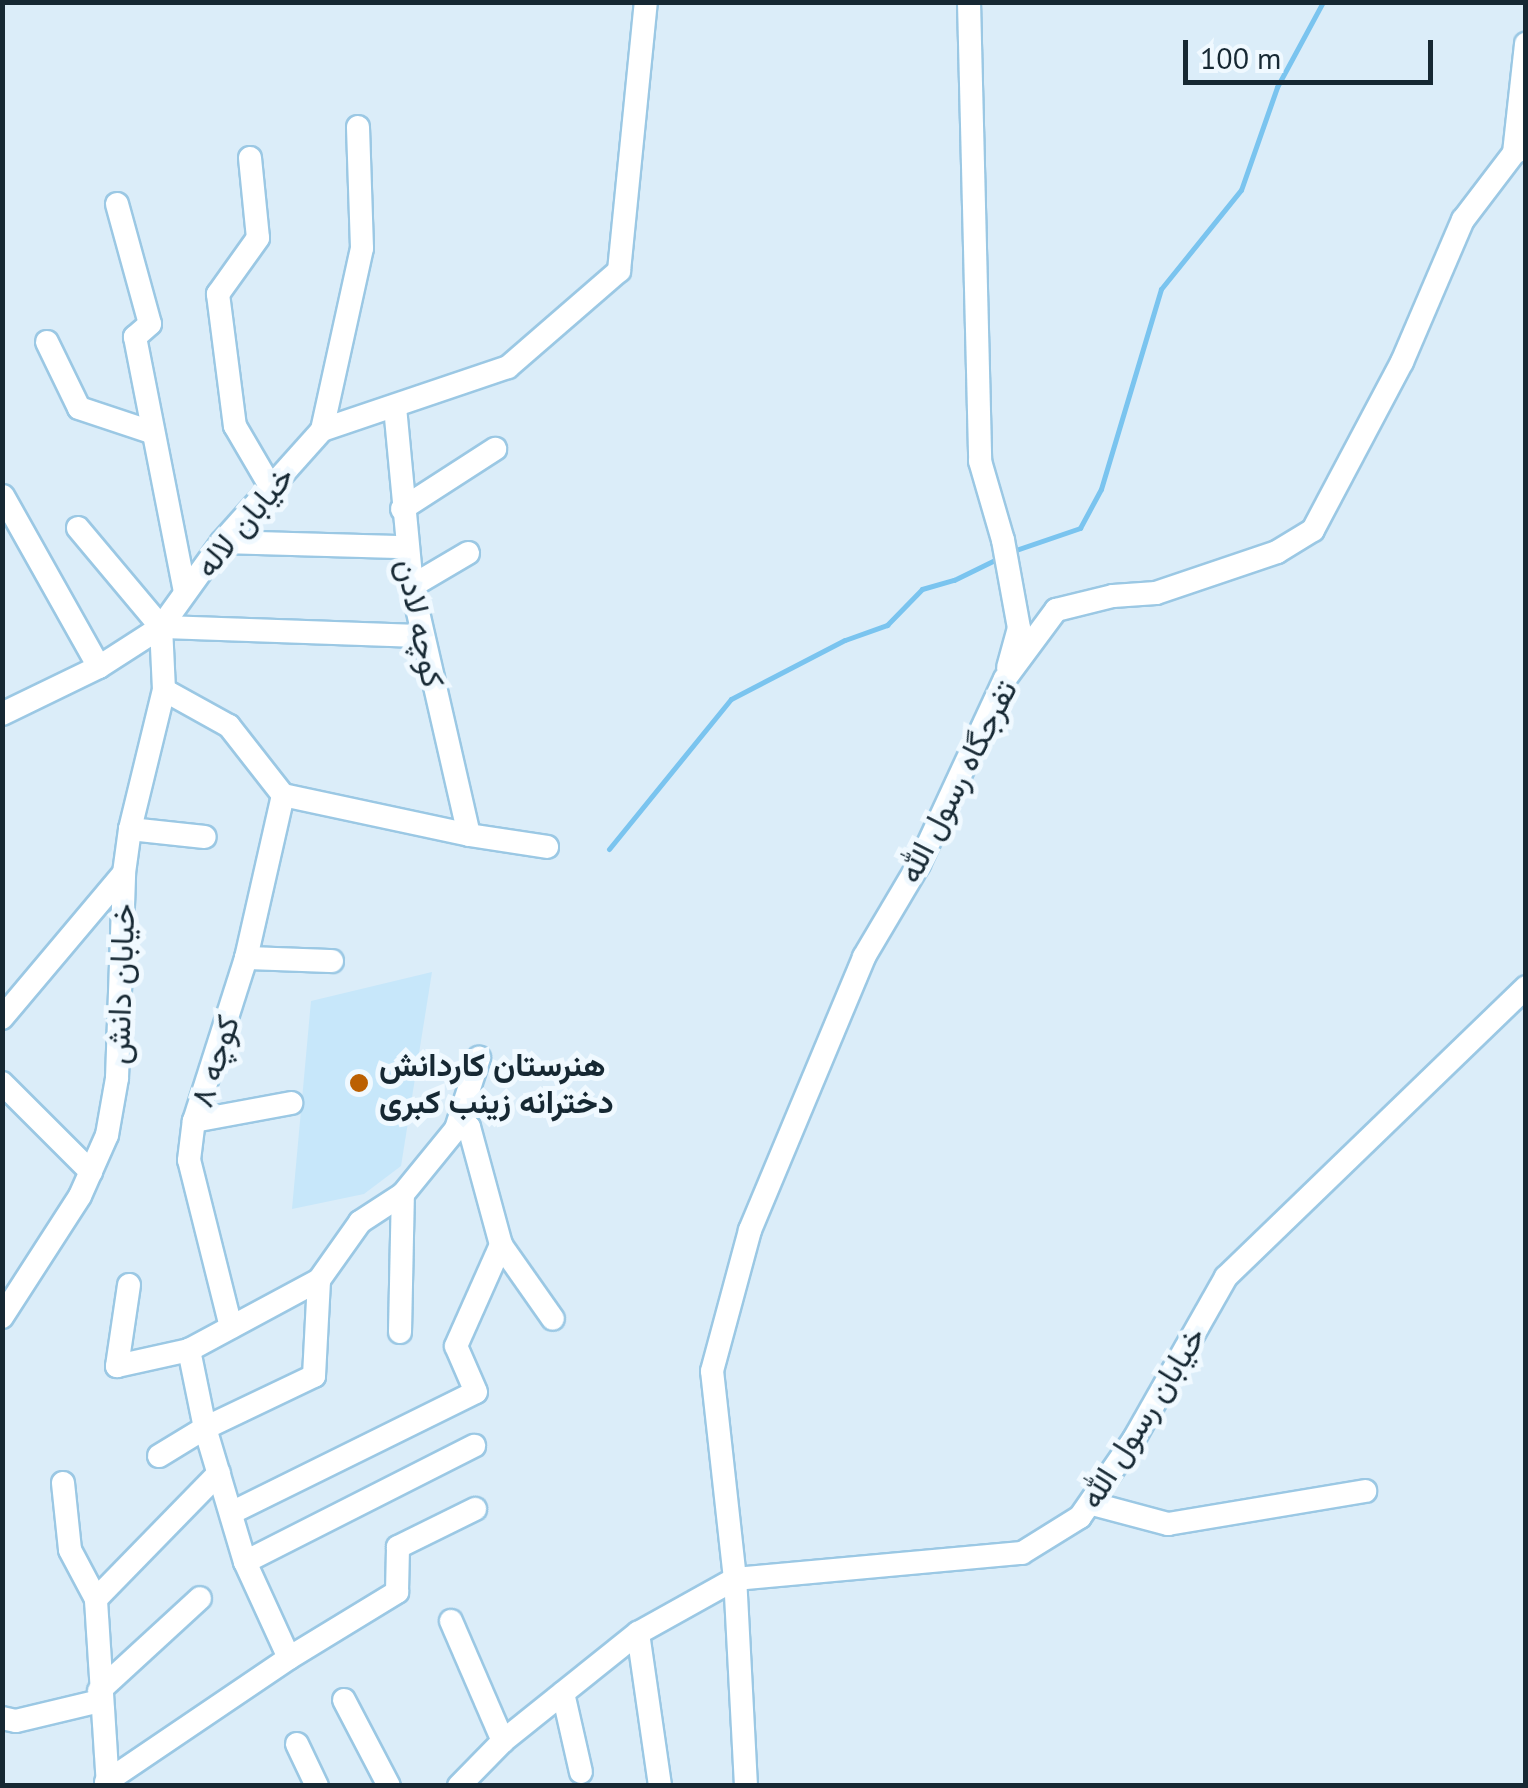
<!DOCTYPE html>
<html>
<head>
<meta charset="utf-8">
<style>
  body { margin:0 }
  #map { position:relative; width:1528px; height:1788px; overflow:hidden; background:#dbedf9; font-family:"PT Sans",Vazirmatn,sans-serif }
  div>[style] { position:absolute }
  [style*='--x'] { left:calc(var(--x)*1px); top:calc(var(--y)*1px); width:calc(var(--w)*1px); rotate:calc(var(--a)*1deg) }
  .built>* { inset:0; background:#c7e7fa }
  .stream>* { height:5px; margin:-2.5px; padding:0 2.5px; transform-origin:2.5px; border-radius:2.5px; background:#7ac4ef }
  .roads { filter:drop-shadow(2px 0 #9bc8e4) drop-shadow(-2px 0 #9bc8e4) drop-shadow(0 2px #9bc8e4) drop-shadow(0 -2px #9bc8e4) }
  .minor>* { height:22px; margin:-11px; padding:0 11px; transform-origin:11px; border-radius:11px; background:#fff }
  .dots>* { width:28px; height:28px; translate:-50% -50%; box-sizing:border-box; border:5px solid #f0f9ff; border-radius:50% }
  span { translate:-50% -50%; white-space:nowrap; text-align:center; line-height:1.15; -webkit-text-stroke:10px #f0f9ff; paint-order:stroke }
  .street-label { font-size:32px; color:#162833 }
  .poi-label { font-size:32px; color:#162833; font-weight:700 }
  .left { translate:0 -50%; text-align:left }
  .frame { position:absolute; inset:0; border:5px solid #162833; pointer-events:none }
  .scale { position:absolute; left:1183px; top:40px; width:250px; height:45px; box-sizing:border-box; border:5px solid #162833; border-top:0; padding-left:12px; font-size:30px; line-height:35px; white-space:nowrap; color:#162833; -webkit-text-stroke:8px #f0f9ff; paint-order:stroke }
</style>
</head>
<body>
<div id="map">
  <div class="built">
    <i style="clip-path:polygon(432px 972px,401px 1166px,364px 1194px,292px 1209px,311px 1001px)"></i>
  </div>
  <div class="stream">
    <i style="--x:1013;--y:551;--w:71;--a:-18.9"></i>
    <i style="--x:1080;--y:528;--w:44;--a:-61.7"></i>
    <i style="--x:1101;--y:489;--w:209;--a:-73.3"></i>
    <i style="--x:1161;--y:289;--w:127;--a:-51.1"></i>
    <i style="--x:1241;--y:190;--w:109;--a:-70.7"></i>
    <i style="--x:1277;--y:87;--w:97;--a:-61.6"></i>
    <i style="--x:609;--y:849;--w:193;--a:-50.9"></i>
    <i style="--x:731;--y:699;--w:128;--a:-27.4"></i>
    <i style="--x:845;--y:640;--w:45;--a:-19.7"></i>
    <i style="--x:887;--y:625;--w:50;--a:-45.8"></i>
    <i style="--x:922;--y:589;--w:33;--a:-16"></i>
    <i style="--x:954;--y:580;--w:50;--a:-26.1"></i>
  </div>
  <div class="roads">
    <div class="minor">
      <i style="--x:969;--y:2;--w:459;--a:88.6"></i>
      <i style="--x:980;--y:461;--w:82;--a:73.8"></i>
      <i style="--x:1003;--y:540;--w:89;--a:79.7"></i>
      <i style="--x:1019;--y:628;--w:41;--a:105.4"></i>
      <i style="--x:1514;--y:153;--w:110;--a:-83.7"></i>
      <i style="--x:250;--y:158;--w:80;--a:84.3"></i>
      <i style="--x:258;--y:238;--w:69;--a:125.5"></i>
      <i style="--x:218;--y:294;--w:133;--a:82.7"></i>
      <i style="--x:235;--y:426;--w:69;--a:59.7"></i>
      <i style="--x:117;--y:204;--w:124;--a:74.6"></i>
      <i style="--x:150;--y:324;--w:20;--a:139"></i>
      <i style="--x:135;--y:337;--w:260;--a:78.9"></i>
      <i style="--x:47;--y:342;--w:73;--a:64.1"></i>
      <i style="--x:79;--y:408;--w:76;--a:18.4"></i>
      <i style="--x:395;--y:407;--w:180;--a:84.6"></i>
      <i style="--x:412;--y:586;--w:255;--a:77.1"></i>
      <i style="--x:322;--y:430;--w:186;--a:-77.6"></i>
      <i style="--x:362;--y:248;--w:121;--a:-91.9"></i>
      <i style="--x:3;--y:496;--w:196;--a:60.7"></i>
      <i style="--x:402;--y:509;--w:111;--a:-32.8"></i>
      <i style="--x:78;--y:528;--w:129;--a:50"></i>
      <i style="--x:161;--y:627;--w:261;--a:2"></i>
      <i style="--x:222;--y:542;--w:184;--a:1.6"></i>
      <i style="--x:412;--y:586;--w:65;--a:-30.5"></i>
      <i style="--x:164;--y:690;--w:74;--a:29"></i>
      <i style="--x:229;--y:726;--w:88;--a:52"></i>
      <i style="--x:283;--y:795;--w:190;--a:12.1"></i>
      <i style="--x:469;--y:835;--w:79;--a:8.7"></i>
      <i style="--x:2;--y:714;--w:108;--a:-25.9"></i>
      <i style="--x:99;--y:667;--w:74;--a:-32.8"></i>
      <i style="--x:161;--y:627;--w:105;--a:-54.3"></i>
      <i style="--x:222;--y:542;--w:150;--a:-48.2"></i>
      <i style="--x:322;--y:430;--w:196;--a:-18.7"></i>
      <i style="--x:508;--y:367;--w:147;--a:-40.9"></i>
      <i style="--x:619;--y:271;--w:270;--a:-84.3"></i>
      <i style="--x:130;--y:829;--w:75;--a:6.1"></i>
      <i style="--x:246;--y:958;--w:86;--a:2"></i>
      <i style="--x:2;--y:1018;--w:189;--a:-49.9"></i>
      <i style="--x:2;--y:1083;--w:126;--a:45"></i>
      <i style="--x:194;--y:1121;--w:99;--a:-10.5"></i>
      <i style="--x:456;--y:1129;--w:75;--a:-72.1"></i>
      <i style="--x:129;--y:1285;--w:82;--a:98.4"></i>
      <i style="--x:117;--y:1366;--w:74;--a:-12.5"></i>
      <i style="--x:2;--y:1317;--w:144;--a:-57.2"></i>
      <i style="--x:80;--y:1196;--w:67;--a:-66.1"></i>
      <i style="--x:107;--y:1135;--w:58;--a:-80"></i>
      <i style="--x:117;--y:1078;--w:205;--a:-88"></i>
      <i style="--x:124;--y:873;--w:44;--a:-82.2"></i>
      <i style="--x:130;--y:829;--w:143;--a:-76.3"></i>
      <i style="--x:164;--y:690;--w:63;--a:-92.7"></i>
      <i style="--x:231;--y:1327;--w:172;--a:-104.1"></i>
      <i style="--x:189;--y:1160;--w:39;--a:-83"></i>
      <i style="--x:194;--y:1121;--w:171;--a:-72.3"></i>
      <i style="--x:246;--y:958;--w:167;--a:-77.2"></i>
      <i style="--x:400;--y:1332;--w:138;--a:-88.8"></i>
      <i style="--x:159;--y:1456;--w:54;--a:-31.3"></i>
      <i style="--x:205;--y:1428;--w:121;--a:-25.5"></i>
      <i style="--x:314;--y:1376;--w:96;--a:-87"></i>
      <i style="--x:63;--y:1483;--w:67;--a:84"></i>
      <i style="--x:70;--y:1550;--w:55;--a:62"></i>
      <i style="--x:1093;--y:1504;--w:78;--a:14.9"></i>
      <i style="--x:1168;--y:1524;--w:200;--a:-9.5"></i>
      <i style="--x:231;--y:1513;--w:273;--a:-26.3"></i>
      <i style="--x:476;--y:1392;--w:50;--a:-113.5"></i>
      <i style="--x:456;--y:1346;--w:111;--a:-66"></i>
      <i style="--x:245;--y:1562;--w:257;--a:-26.9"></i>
      <i style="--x:451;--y:1621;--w:131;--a:66.6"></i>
      <i style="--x:638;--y:1633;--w:155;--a:81.8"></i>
      <i style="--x:289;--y:1658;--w:106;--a:-114.6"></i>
      <i style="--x:245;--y:1562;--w:140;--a:-106.6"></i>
      <i style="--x:205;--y:1428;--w:80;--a:-101.6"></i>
      <i style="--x:189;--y:1350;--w:148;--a:-28.3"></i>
      <i style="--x:319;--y:1280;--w:71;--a:-54.7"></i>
      <i style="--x:360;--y:1222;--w:51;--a:-33.1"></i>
      <i style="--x:403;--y:1194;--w:84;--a:-50.8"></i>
      <i style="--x:456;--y:1129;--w:13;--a:-9"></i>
      <i style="--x:469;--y:1127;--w:122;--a:74.8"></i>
      <i style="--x:501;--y:1245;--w:90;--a:54.9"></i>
      <i style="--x:99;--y:1691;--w:137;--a:-42.6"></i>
      <i style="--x:563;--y:1693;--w:81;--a:77.2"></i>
      <i style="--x:344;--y:1700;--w:97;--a:62.4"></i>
      <i style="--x:2;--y:1718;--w:14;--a:12"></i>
      <i style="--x:16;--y:1721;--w:86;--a:-13.4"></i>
      <i style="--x:297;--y:1744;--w:47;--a:64.5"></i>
      <i style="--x:106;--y:1782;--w:221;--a:-34.1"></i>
      <i style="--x:289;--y:1658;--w:127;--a:-31.4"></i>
      <i style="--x:397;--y:1592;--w:45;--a:-88.7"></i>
      <i style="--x:398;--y:1547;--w:86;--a:-26.3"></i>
      <i style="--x:108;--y:1786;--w:187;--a:-93.7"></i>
      <i style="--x:96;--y:1599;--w:176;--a:-45.7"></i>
      <i style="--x:459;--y:1786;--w:63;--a:-45.6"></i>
      <i style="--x:503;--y:1741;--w:173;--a:-38.7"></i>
      <i style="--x:638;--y:1633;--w:111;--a:-29.1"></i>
      <i style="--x:735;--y:1579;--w:288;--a:-5.2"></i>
      <i style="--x:1022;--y:1553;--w:68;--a:-31.8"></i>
      <i style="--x:1080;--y:1517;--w:95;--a:-55.3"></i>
      <i style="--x:1134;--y:1439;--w:186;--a:-60.4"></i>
      <i style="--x:1226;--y:1277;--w:417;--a:-44"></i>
      <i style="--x:746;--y:1786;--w:207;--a:-93"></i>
      <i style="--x:735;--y:1579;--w:209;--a:-96.3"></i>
      <i style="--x:712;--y:1371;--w:146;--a:-74.9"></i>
      <i style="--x:750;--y:1230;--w:296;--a:-67.3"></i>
      <i style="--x:864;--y:957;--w:108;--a:-59.4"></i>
      <i style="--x:919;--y:864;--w:204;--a:-65.1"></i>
      <i style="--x:1005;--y:679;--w:86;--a:-53.5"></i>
      <i style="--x:1056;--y:610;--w:59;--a:-13.8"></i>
      <i style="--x:1113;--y:596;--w:43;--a:-4"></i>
      <i style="--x:1156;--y:593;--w:128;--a:-18.7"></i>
      <i style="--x:1277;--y:552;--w:42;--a:-31.4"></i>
      <i style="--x:1313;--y:530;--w:190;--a:-62.1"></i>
      <i style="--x:1402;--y:362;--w:155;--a:-66.8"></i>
      <i style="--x:1463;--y:220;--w:84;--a:-52.7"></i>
      <i style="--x:1514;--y:153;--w:13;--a:-27"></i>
    </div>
  </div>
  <div class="dots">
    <i style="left:359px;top:1083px;background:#bb6002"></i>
  </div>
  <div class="street-label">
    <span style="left:244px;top:521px;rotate:-50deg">خیابان لاله</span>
    <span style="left:421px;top:623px;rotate:78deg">کوچه لادن</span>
    <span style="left:957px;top:781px;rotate:-63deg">تفرجگاه رسول الله</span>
    <span style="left:120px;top:984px;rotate:-88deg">خیابان دانش</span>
    <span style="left:214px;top:1061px;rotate:-72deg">کوچه ۸</span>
    <span style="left:1142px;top:1417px;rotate:-58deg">خیابان رسول الله</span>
  </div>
  <div class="poi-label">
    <span class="left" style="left:379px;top:1083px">هنرستان کاردانش<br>دخترانه زینب کبری</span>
  </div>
  <div class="frame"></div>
  <div class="scale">100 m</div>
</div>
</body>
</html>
